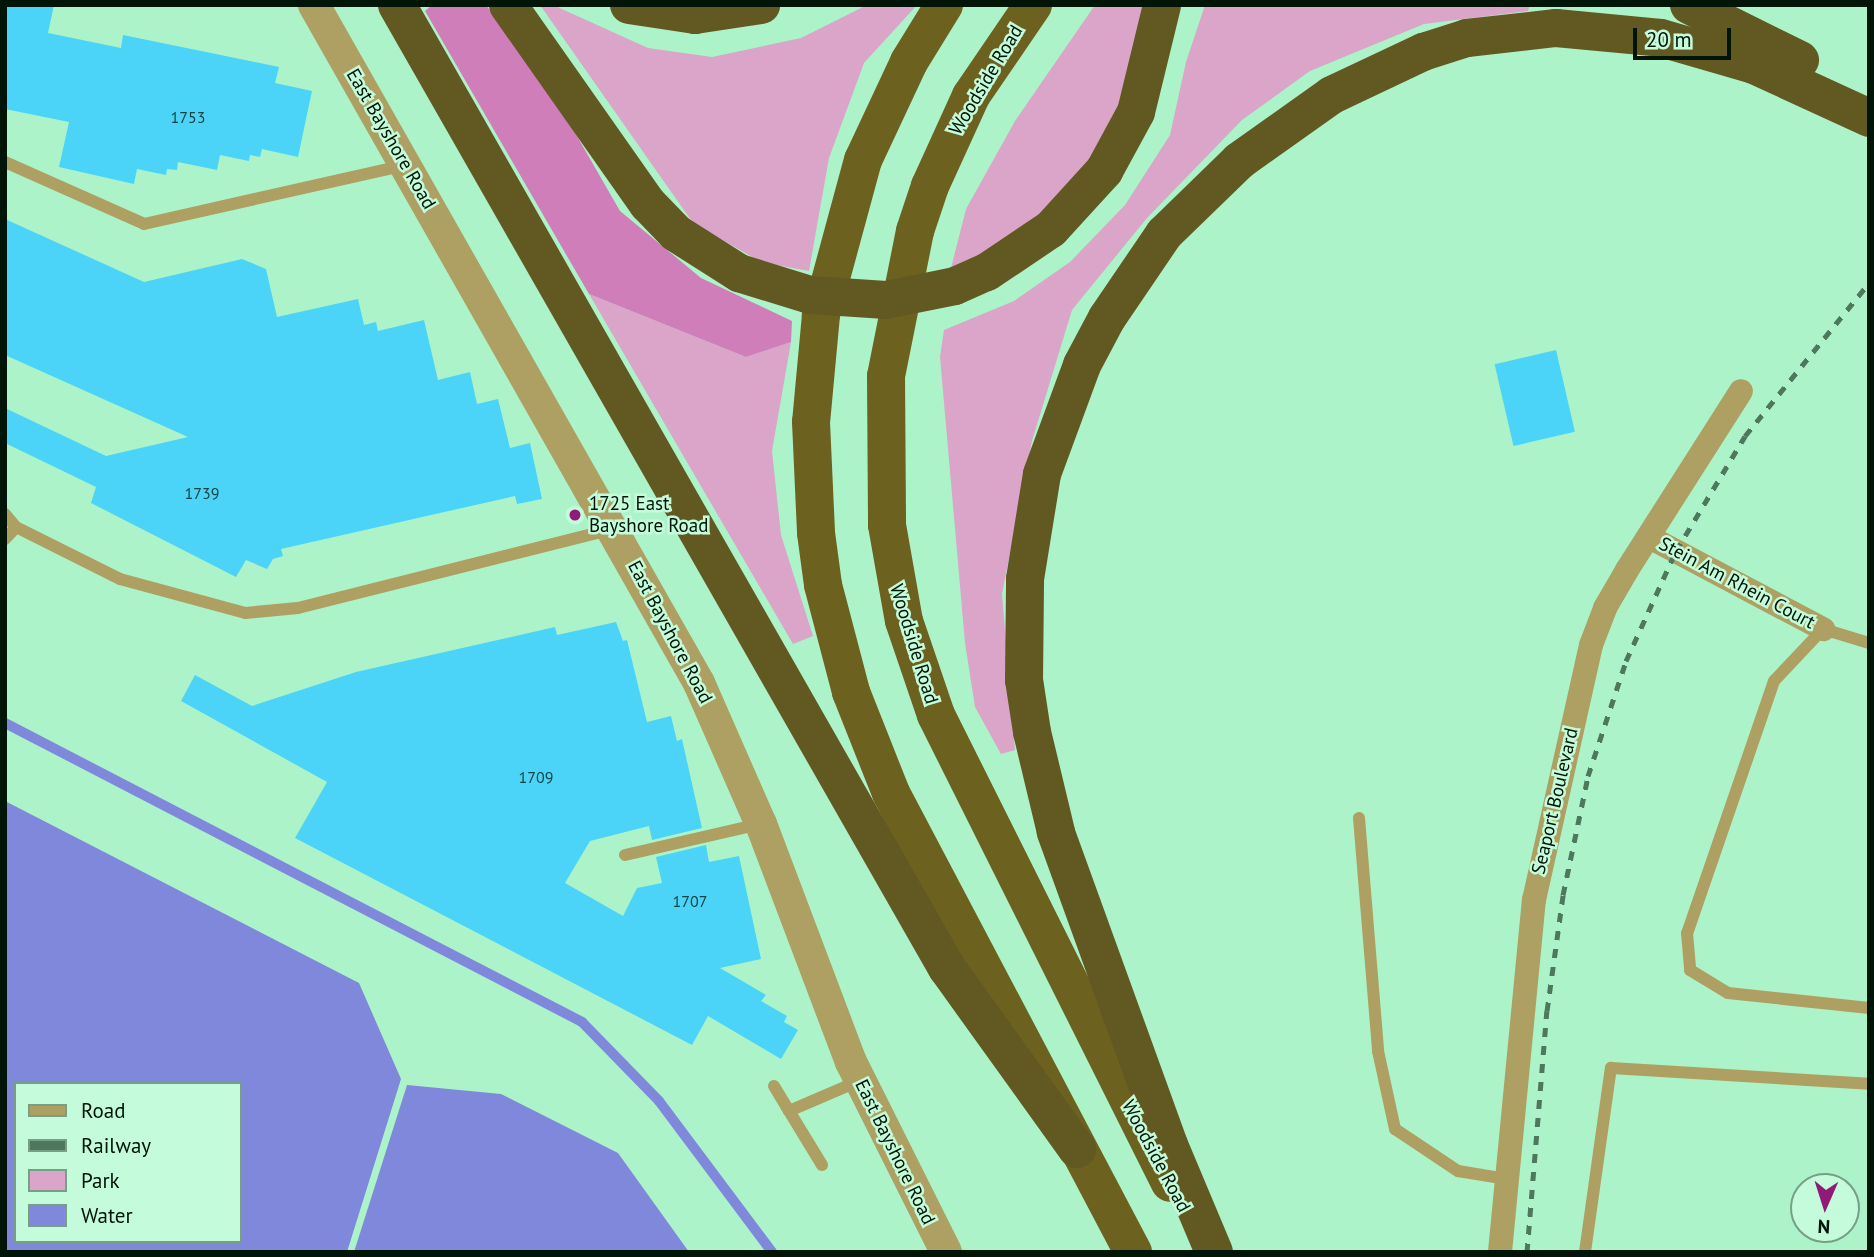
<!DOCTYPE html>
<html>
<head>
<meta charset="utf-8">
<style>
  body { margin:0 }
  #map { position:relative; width:1874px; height:1257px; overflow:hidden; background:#acf3c9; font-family:"PT Sans",sans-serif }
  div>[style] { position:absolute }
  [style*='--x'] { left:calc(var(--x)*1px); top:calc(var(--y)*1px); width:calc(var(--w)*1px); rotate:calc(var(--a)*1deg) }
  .green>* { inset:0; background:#daa5c9 }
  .forest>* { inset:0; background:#d07eb9 }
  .water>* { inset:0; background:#8088dc }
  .stream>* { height:10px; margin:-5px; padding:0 5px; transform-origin:5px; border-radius:5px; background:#8088dc }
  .building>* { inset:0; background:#4bd4f7; transform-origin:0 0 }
  .service>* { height:12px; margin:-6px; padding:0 6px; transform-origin:6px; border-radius:6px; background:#ada062 }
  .minor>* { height:24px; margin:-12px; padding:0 12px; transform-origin:12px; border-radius:12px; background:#ada062 }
  .tertiary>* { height:32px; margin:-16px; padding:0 16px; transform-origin:16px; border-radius:16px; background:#ada062 }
  .trunk>* { height:38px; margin:-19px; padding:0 19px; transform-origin:19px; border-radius:19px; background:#6d6120 }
  .motorway>* { height:38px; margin:-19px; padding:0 19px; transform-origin:19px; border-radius:19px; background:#625822 }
  .rail>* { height:5px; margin-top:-2.5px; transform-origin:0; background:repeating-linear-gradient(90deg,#4d785e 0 9px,transparent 0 18px) }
  .motorway-bridge>* { height:38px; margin:-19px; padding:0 19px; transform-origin:19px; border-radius:19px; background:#625822 }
  .dots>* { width:19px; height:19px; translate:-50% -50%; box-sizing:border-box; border:4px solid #c4fcdb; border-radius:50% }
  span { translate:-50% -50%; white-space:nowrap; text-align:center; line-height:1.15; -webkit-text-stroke:5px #c4fcdb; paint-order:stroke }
  .number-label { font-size:16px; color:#134443 }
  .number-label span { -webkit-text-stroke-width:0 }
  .street-label { font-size:19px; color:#001407 }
  .poi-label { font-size:19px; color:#001407 }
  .left { translate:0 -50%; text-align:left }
  .frame { position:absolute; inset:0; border:7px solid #001407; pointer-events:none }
  .legend { position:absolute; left:14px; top:1082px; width:228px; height:161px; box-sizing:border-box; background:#c4fcdb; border:2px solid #769f86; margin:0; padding:9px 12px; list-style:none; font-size:21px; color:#001407 }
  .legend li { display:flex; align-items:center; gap:14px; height:35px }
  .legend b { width:35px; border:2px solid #769f86 }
  .north { position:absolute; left:1790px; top:1173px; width:70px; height:70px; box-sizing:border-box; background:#c4fcdb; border:2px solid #769f86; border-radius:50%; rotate:183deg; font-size:19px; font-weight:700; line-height:28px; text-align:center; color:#001407 }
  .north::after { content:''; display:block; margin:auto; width:24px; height:32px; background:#911978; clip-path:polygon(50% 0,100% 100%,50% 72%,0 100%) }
  .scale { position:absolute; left:1633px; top:28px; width:98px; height:32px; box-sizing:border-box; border:4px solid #001407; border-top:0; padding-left:9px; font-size:21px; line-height:24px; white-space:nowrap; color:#001407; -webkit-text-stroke:5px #c4fcdb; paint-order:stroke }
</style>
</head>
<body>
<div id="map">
  <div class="green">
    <i style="clip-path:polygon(540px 5px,553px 5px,648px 48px,712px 57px,801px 38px,867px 5px,917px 5px,864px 63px,829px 158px,809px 271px,761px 262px,693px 223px)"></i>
    <i style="clip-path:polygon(1095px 5px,1151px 5px,1119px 130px,1005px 251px,950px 272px,966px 209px,1015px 121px)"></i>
    <i style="clip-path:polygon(1205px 5px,1530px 5px,1528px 11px,1424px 24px,1310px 71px,1242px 120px,1147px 218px,1072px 310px,1032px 441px,1002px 594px,1015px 750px,1001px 754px,975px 707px,965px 643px,940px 357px,944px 330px,1014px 301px,1070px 262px,1125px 205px,1170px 135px,1186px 62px)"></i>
    <i style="clip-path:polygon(589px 294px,746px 357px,791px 342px,772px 451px,781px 535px,813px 636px,793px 644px)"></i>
  </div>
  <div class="forest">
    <i style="clip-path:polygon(432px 5px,486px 5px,570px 124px,620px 211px,701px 278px,792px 321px,791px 342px,746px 357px,589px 294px,425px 11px)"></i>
  </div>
  <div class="water">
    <i style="clip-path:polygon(evenodd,5px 801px,359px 983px,401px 1079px,347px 1252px,5px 1252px,5px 801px,16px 1084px,240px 1084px,240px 1241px,16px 1241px,16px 1084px)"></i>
    <i style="clip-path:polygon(407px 1085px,501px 1094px,618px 1153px,689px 1252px,354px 1252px)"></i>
  </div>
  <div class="stream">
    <i style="--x:5;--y:723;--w:650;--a:27.39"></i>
    <i style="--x:582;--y:1022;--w:110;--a:45.7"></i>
    <i style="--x:659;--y:1101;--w:189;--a:53.2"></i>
  </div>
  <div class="building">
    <i style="clip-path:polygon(5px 5px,54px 5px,48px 33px,121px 48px,123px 35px,279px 67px,275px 83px,312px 91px,298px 157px,262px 149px,260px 157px,250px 155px,249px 161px,220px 155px,217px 170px,178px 162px,177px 170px,167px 169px,166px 175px,137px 169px,134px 184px,59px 167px,69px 122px,5px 109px)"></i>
    <i style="clip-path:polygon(5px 219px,144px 282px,242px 259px,266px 269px,277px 317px,358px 299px,364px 325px,376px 322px,378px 331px,424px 320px,438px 380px,470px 372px,477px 404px,498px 399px,510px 448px,530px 443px,542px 499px,517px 504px,515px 496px,281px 549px,283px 556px,273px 559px,267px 569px,246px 560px,236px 577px,91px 503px,96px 487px,5px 443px,5px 408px,106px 456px,188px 437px,5px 355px)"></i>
    <i style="left:1556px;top:350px;width:84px;height:63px;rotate:77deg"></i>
    <i style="clip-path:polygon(616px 622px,623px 641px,627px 640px,647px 722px,671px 716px,677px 741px,682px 739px,702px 828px,652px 840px,649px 826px,590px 841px,565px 883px,623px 916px,637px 888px,662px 883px,656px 857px,706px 845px,709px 862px,739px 856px,761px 959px,720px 968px,766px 995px,761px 1001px,787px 1016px,784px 1022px,798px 1030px,781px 1059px,708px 1016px,692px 1045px,295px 838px,327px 782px,181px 701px,195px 675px,252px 706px,356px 672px,555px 627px,557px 635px)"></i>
  </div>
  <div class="service">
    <i style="--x:5;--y:162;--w:152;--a:24"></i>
    <i style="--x:144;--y:224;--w:268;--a:-12.7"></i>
    <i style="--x:5;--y:514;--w:17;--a:50"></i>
    <i style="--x:16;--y:527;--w:116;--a:26.6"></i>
    <i style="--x:120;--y:579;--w:130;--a:15.2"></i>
    <i style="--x:245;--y:613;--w:53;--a:-5.4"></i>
    <i style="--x:298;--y:608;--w:324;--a:-14.1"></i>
    <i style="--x:5;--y:539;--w:16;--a:-47"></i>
    <i style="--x:1869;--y:643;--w:48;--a:-163.1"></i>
    <i style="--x:1823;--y:629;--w:71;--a:133.3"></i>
    <i style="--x:1774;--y:681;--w:267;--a:109"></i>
    <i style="--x:1687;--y:933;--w:37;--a:85"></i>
    <i style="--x:1690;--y:970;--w:44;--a:31.2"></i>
    <i style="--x:1728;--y:993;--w:142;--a:6.1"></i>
    <i style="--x:1359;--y:818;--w:234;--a:85.3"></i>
    <i style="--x:1378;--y:1051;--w:80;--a:77.7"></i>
    <i style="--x:1395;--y:1129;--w:76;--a:33.7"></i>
    <i style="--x:1458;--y:1171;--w:50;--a:9.3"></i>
    <i style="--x:625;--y:855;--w:139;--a:-12.9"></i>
    <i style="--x:774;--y:1086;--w:29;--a:59"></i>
    <i style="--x:822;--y:1165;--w:63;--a:-121.4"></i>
    <i style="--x:789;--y:1111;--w:76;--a:-23.2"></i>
    <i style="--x:1585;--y:1252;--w:186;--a:-82"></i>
    <i style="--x:1611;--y:1068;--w:258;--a:3.5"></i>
  </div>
  <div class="minor">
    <i style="--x:1651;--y:538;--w:195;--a:27.9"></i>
    <i style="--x:1500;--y:1252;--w:354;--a:-84.5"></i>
    <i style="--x:1534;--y:900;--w:261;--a:-77.4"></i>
    <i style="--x:1591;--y:645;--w:40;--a:-69"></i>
    <i style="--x:1605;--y:608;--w:44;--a:-59.9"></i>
    <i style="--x:1627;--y:570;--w:212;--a:-57.5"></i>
  </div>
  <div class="tertiary">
    <i style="--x:314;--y:5;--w:780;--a:60.41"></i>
    <i style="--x:699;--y:683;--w:154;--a:66.3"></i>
    <i style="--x:761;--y:824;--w:254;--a:69.3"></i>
    <i style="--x:851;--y:1062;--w:212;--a:63.4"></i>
  </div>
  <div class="trunk">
    <i style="--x:944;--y:5;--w:67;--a:121.6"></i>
    <i style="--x:909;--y:62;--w:108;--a:115.1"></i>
    <i style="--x:863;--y:160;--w:161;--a:105.2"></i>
    <i style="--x:821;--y:315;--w:107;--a:95.3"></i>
    <i style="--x:811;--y:422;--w:111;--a:87.4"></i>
    <i style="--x:816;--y:533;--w:52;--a:82.3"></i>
    <i style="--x:823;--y:585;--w:111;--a:75.3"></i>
    <i style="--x:851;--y:692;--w:109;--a:68.4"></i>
    <i style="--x:891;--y:793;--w:519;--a:62.2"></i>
    <i style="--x:1033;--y:5;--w:110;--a:124.3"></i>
    <i style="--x:971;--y:96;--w:99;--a:114.5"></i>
    <i style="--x:930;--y:186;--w:47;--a:108.4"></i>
    <i style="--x:915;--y:231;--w:148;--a:101.3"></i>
    <i style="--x:886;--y:376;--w:149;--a:89.6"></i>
    <i style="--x:887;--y:525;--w:97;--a:80"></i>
    <i style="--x:904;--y:621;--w:99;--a:71.2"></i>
    <i style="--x:936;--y:715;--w:523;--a:63.43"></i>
  </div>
  <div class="motorway">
    <i style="--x:397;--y:5;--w:1109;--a:60.27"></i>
    <i style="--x:947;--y:968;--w:223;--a:54.3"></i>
    <i style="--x:508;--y:5;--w:243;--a:54.9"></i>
    <i style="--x:648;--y:204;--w:40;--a:46"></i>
    <i style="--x:676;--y:233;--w:75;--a:32.4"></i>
    <i style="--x:629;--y:5;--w:67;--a:8.6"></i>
    <i style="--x:695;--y:15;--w:67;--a:-8.6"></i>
    <i style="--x:1689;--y:5;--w:124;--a:26.4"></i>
    <i style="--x:987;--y:272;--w:77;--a:-33.9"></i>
    <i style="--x:1051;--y:229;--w:79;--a:-47.6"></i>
    <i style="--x:1104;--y:171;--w:67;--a:-61.5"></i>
    <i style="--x:1136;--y:112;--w:110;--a:-76.3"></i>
    <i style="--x:1214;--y:1252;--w:116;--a:-112.8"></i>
    <i style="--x:1169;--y:1145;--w:333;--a:-109.9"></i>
    <i style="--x:1056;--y:832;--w:103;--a:-103.5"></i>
    <i style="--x:1032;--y:732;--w:53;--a:-98.7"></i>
    <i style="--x:1024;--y:680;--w:101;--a:-89.4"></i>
    <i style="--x:1025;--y:579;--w:106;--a:-80.8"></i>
    <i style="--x:1042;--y:474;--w:116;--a:-69.8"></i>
    <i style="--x:1082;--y:365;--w:53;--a:-62"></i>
    <i style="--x:1107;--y:318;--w:102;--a:-55.8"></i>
    <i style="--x:1164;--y:234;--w:105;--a:-44.2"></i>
    <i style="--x:1239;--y:161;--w:114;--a:-35.4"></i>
    <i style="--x:1332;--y:95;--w:101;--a:-25.3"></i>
    <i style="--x:1423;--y:52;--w:46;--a:-17.7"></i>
    <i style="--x:1467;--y:38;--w:90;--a:-6.4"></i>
    <i style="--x:1556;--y:28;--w:105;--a:5.4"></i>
    <i style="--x:1661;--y:38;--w:97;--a:16.2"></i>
    <i style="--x:1754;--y:65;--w:127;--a:24.7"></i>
  </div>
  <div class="rail">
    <i style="--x:1527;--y:1252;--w:242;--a:-85.3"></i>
    <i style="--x:1547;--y:1011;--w:117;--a:-82.1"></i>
    <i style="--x:1563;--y:895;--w:122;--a:-78.1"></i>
    <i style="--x:1588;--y:776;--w:121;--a:-71.7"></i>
    <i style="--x:1626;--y:661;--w:121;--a:-65.6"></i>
    <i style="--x:1676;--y:551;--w:134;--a:-59"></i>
    <i style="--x:1745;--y:436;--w:197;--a:-51"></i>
  </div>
  <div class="motorway-bridge">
    <i style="--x:739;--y:273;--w:74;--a:17.2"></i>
    <i style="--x:810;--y:295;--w:76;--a:3.8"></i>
    <i style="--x:886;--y:300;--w:70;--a:-11.5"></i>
    <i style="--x:955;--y:286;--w:35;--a:-24"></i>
  </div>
  <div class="dots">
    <i style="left:575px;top:515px;background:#911978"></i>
  </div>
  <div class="number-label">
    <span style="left:188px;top:117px">1753</span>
    <span style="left:202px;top:493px">1739</span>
    <span style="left:536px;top:777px">1709</span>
    <span style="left:690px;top:901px">1707</span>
  </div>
  <div class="street-label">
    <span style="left:986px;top:80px;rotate:-59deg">Woodside Road</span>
    <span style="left:391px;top:139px;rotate:60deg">East Bayshore Road</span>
    <span style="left:1737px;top:583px;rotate:28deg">Stein Am Rhein Court</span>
    <span style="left:670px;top:632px;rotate:62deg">East Bayshore Road</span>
    <span style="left:914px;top:644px;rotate:73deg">Woodside Road</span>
    <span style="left:1555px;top:801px;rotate:-77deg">Seaport Boulevard</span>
    <span style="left:895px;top:1152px;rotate:64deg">East Bayshore Road</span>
    <span style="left:1156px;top:1156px;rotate:62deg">Woodside Road</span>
  </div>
  <div class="poi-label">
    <span class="left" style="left:589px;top:515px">1725 East<br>Bayshore Road</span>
  </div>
  <div class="frame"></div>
  <ul class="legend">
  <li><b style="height:9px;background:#ada062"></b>Road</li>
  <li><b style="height:9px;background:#4d785e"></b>Railway</li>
  <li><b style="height:19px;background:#daa5c9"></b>Park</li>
  <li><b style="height:19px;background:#8088dc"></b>Water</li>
  </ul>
  <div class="north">N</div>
  <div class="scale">20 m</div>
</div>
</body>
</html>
